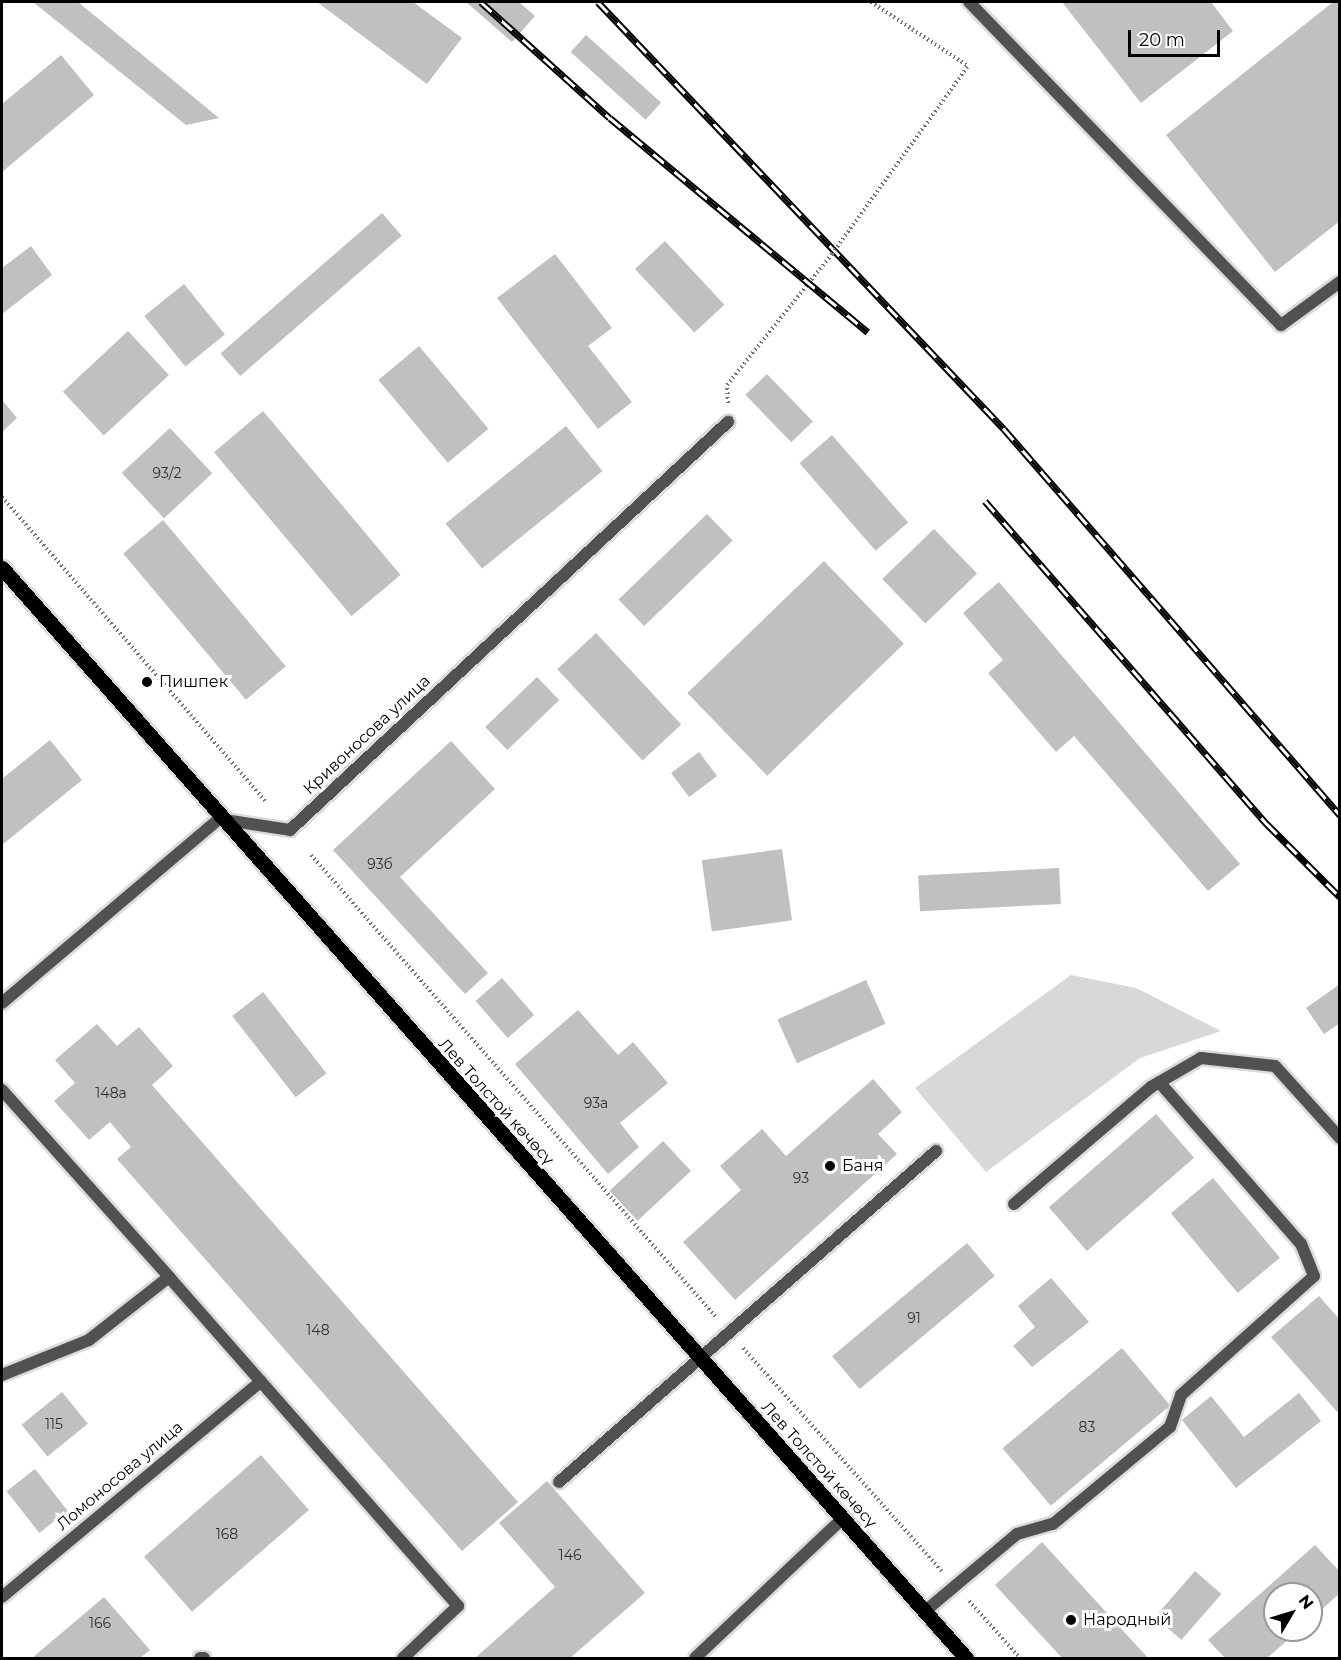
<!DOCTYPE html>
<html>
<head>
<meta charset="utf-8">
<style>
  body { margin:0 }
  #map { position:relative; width:1341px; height:1660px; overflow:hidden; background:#fff; font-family:Montserrat,sans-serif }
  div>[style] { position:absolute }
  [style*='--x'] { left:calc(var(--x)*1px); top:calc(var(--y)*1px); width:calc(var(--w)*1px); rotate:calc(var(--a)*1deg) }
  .green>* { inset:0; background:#d8d8d8 }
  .building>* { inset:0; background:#c0c0c0; transform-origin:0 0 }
  .path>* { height:4px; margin-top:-2px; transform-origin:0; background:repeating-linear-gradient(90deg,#737373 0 1.5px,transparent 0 4.5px) }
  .roads { filter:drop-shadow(2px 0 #dbdbdb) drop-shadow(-2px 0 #dbdbdb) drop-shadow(0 2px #dbdbdb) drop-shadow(0 -2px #dbdbdb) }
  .service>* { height:12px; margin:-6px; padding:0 6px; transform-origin:6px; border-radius:6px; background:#515151 }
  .minor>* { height:12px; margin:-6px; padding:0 6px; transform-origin:6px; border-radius:6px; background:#515151 }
  .primary>* { height:15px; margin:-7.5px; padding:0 7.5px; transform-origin:7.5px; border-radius:7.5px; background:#000 }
  .rail>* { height:7px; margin-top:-3.5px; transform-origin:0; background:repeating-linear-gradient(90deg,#fff 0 14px,#000 0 28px); box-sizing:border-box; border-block:2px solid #000 }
  .path-bridge>* { height:4px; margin-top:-2px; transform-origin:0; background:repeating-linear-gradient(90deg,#737373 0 1.5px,transparent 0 4.5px) }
  .dots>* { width:16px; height:16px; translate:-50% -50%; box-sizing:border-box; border:3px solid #fff; border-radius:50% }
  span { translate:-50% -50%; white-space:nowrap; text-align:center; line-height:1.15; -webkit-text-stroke:6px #fff; paint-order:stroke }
  .number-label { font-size:14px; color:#303030 }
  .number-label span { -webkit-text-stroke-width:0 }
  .poi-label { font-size:16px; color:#000 }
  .left { translate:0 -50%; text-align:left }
  .street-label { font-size:16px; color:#000 }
  .frame { position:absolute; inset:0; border:3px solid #000; pointer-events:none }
  .north { position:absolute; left:1263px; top:1582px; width:60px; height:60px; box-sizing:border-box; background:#fff; border:2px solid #999; border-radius:50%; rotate:52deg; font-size:16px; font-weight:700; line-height:24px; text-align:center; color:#000 }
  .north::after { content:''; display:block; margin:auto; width:21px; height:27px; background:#000; clip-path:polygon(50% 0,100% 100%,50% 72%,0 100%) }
  .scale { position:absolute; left:1128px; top:30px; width:92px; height:27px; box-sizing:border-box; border:3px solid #000; border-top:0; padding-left:8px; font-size:18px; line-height:21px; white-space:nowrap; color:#000; -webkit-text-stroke:4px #fff; paint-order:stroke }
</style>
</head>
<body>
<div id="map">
  <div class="green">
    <i style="clip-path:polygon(1071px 975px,1136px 988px,1221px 1031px,1140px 1058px,986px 1172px,915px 1088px)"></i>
  </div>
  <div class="building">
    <i style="clip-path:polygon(33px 2px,78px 2px,219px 118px,186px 125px)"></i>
    <i style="clip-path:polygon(317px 2px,413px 2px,462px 38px,427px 84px)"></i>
    <i style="clip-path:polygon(466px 2px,519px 2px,535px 16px,512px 42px)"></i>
    <i style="clip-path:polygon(1062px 2px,1211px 2px,1233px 31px,1141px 103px)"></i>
    <i style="clip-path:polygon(1333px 2px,1340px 2px,1340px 221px,1275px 272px,1166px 135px)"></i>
    <i style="left:586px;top:35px;width:101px;height:23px;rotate:42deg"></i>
    <i style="clip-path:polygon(61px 55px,94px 95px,2px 172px,2px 104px)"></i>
    <i style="left:382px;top:213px;width:30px;height:214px;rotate:49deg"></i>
    <i style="left:665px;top:241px;width:87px;height:41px;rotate:47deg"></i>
    <i style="clip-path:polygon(31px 246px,52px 275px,2px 314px,2px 268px)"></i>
    <i style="clip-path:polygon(555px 254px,612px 328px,588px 346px,632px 402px,598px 429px,497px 298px)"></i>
    <i style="left:184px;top:284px;width:65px;height:51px;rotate:51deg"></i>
    <i style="left:128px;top:331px;width:60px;height:89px;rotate:47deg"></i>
    <i style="left:419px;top:346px;width:108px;height:53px;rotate:50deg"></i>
    <i style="left:767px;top:374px;width:66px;height:30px;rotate:46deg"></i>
    <i style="clip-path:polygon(2px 400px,17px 418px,2px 432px)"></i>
    <i style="left:263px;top:411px;width:214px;height:64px;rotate:50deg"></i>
    <i style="left:566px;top:426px;width:58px;height:155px;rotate:51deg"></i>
    <i style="left:170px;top:428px;width:62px;height:66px;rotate:47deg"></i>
    <i style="left:832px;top:435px;width:116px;height:43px;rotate:49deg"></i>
    <i style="left:707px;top:514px;width:37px;height:123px;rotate:46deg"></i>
    <i style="left:163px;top:520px;width:191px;height:52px;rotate:50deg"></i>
    <i style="left:934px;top:529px;width:62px;height:72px;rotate:46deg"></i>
    <i style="left:824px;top:561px;width:115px;height:190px;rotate:46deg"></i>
    <i style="clip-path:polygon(999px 582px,1240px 864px,1208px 891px,1074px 736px,1056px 752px,988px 673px,1003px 660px,963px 613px)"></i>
    <i style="left:596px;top:633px;width:125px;height:53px;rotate:47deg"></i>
    <i style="left:537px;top:677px;width:32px;height:72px;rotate:46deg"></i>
    <i style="clip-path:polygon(50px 740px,82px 780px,2px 845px,2px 779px)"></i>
    <i style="clip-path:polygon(451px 741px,495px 789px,400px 877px,488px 973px,465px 994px,333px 850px)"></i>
    <i style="left:699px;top:752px;width:30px;height:35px;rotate:53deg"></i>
    <i style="left:782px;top:849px;width:72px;height:81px;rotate:82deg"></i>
    <i style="left:1059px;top:868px;width:36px;height:141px;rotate:87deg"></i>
    <i style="left:502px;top:978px;width:49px;height:35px;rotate:49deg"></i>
    <i style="left:866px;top:980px;width:48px;height:97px;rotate:66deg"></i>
    <i style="clip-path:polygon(1340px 984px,1340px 1023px,1324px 1034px,1306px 1008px)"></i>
    <i style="left:263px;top:992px;width:103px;height:39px;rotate:52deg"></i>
    <i style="clip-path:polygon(578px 1010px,618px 1055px,633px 1042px,668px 1083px,620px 1123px,639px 1147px,608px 1174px,515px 1064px)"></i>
    <i style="clip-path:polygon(97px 1024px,117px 1046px,139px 1027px,173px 1066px,152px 1085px,518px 1502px,462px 1551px,117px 1159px,131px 1147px,110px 1122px,89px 1140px,54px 1101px,75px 1083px,55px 1060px)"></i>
    <i style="clip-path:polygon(873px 1079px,902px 1112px,878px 1134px,897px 1154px,735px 1300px,683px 1242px,741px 1190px,720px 1166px,762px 1129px,786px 1156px)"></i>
    <i style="left:1156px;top:1114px;width:58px;height:142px;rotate:49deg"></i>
    <i style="left:663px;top:1141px;width:41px;height:73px;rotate:47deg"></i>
    <i style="left:1213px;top:1178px;width:104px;height:55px;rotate:50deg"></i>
    <i style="left:967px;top:1243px;width:43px;height:176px;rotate:50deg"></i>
    <i style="clip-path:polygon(1051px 1278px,1089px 1322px,1032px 1367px,1013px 1346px,1035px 1327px,1018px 1306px)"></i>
    <i style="clip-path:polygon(1319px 1296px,1340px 1320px,1340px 1415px,1271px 1337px)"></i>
    <i style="left:1122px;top:1348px;width:75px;height:156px;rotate:50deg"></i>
    <i style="left:62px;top:1392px;width:41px;height:52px;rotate:51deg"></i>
    <i style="clip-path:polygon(1299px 1393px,1321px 1421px,1236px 1488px,1182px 1420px,1211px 1396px,1244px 1437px)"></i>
    <i style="left:261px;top:1455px;width:73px;height:155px;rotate:49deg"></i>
    <i style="left:35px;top:1469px;width:53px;height:36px;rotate:52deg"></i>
    <i style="clip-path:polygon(547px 1481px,645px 1593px,570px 1658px,475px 1658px,555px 1587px,499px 1523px)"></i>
    <i style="clip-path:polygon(1042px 1542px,1148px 1658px,1062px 1658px,995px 1585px)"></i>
    <i style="clip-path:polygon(1315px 1545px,1340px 1572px,1340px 1593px,1311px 1619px,1311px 1594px,1275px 1594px,1275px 1630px,1299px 1630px,1267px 1658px,1225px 1658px,1208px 1640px)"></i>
    <i style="left:1195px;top:1571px;width:35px;height:61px;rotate:41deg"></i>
    <i style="clip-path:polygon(104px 1597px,150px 1650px,140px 1658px,32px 1658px)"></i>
  </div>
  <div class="path">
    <i style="--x:871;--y:2;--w:116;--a:33.4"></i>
    <i style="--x:728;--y:403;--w:18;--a:-93"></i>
    <i style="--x:727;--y:385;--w:168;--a:-51.3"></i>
    <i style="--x:2;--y:497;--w:402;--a:49.1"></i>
    <i style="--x:311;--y:855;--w:614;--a:48.76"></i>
    <i style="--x:743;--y:1348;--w:299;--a:48.3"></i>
    <i style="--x:969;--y:1601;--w:76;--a:48.2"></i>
  </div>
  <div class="roads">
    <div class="service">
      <i style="--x:969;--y:2;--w:449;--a:46"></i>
      <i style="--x:1281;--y:325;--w:73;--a:-36.1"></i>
      <i style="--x:2;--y:1090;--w:251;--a:48.2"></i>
      <i style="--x:169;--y:1277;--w:102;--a:141.8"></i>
      <i style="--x:89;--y:1340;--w:94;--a:158.1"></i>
      <i style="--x:169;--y:1277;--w:438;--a:48.7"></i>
      <i style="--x:458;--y:1606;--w:76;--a:136.6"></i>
      <i style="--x:559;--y:1482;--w:502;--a:-41.28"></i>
      <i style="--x:200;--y:1658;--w:4;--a:0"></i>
      <i style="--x:695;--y:1658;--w:202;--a:-43.4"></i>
    </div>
    <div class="minor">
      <i style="--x:2;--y:1003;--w:285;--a:-40.3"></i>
      <i style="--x:219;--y:819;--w:72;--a:8.8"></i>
      <i style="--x:290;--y:830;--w:599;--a:-42.97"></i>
      <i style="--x:1014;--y:1204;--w:180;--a:-40.5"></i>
      <i style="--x:1151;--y:1087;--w:58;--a:-30.1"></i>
      <i style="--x:1201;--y:1058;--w:74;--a:6.2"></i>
      <i style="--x:1275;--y:1066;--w:97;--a:47.9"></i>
      <i style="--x:2;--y:1597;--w:337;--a:-39.8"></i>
      <i style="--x:924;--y:1612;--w:121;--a:-40"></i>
      <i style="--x:1017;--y:1534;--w:37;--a:-16"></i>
      <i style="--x:1053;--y:1524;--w:152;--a:-39.7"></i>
      <i style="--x:1170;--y:1427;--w:34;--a:-71"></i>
      <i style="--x:1181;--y:1395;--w:178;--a:-41.8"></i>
      <i style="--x:1314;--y:1276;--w:35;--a:-112"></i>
      <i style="--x:1301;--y:1244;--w:215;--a:-131.2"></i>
    </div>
    <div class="primary">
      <i style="--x:2;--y:568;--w:1455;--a:48.51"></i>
    </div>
  </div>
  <div class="rail">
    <i style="--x:481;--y:2;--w:173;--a:42"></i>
    <i style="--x:610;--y:118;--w:335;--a:39.7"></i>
    <i style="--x:598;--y:2;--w:589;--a:46.44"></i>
    <i style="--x:1004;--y:429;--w:512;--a:48.96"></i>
    <i style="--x:985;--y:501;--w:429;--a:48.9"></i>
    <i style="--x:1267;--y:824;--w:103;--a:45"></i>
  </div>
  <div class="path-bridge">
    <i style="--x:832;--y:254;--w:232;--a:-54.1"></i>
  </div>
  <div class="dots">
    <i style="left:147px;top:682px;background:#000"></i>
    <i style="left:830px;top:1166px;background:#000"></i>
    <i style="left:1071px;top:1620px;background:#000"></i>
  </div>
  <div class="number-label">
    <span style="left:167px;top:473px">93/2</span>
    <span style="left:380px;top:864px">93б</span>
    <span style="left:111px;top:1093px">148а</span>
    <span style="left:596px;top:1103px">93а</span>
    <span style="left:801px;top:1178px">93</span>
    <span style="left:914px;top:1318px">91</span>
    <span style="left:318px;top:1330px">148</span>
    <span style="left:54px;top:1424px">115</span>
    <span style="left:1087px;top:1427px">83</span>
    <span style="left:227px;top:1534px">168</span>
    <span style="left:570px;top:1555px">146</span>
    <span style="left:100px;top:1623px">166</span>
  </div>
  <div class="poi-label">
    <span class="left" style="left:159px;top:682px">Пишпек</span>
    <span class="left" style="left:842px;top:1166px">Баня</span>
    <span class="left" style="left:1083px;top:1620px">Народный</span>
  </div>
  <div class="street-label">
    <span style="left:367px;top:735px;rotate:-43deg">Кривоносова улица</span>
    <span style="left:496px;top:1102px;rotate:48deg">Лев Толстой көчөсү</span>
    <span style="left:819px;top:1465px;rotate:48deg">Лев Толстой көчөсү</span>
    <span style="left:120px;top:1476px;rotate:-40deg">Ломоносова улица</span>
  </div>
  <div class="frame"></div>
  <div class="north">N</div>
  <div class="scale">20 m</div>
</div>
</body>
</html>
